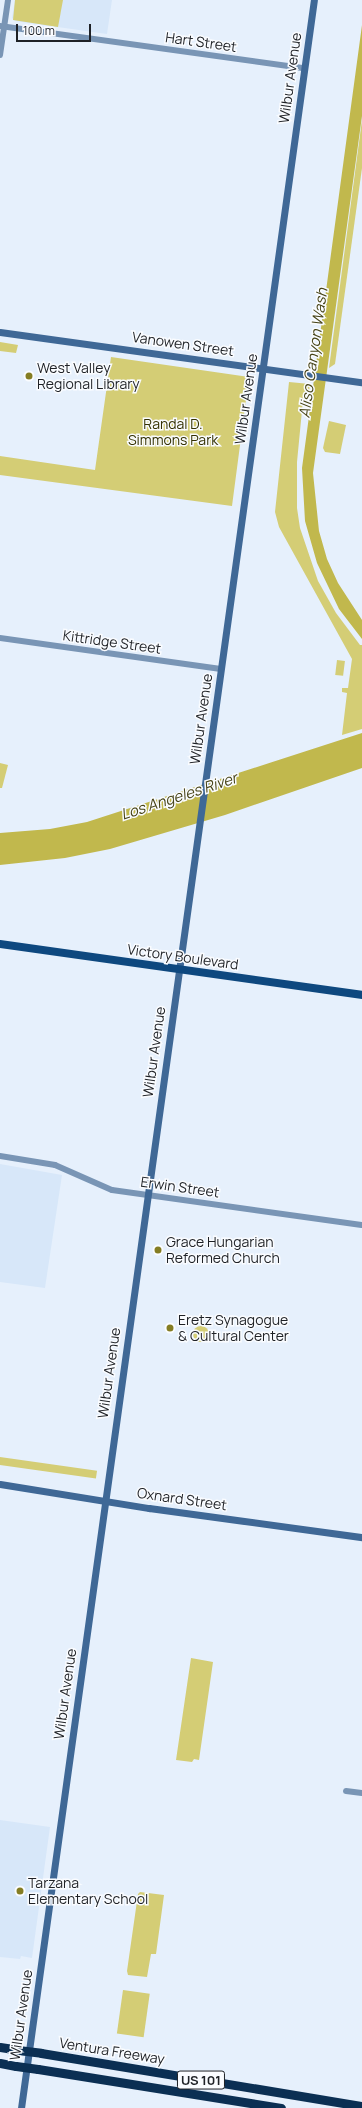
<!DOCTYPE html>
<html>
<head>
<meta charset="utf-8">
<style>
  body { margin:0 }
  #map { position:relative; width:362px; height:2108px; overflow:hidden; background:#e6f0fc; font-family:Manrope,sans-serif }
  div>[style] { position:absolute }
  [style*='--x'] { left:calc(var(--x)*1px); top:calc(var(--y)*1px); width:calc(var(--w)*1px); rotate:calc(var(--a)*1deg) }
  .built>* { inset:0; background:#d7e7f9 }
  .green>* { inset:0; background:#d4cd75; transform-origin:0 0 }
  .round { border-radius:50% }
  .water>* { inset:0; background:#c1b84d }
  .tertiary>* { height:6px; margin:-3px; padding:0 3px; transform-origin:3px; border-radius:3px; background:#7995b5 }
  .secondary>* { height:7px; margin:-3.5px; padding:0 3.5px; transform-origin:3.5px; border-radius:3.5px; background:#3f6896 }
  .primary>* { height:8px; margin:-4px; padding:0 4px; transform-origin:4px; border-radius:4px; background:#0e487f }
  .motorway>* { height:9px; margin:-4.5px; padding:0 4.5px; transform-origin:4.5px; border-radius:4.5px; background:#0b2f53 }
  .motorway-bridge>* { height:9px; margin:-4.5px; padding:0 4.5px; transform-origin:4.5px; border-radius:4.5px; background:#0b2f53 }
  .dots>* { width:11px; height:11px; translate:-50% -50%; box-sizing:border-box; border:2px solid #fafcff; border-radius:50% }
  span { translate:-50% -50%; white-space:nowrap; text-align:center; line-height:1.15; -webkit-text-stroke:3px #fafcff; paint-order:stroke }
  .shield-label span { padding:1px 3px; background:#fafcff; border:1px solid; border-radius:3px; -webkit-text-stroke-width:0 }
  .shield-label { font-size:13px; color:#1e2126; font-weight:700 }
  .street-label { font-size:14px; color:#1e2126 }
  .poi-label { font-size:14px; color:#1e2126 }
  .left { translate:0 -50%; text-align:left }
  .park-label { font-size:14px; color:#343102 }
  .water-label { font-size:15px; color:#474418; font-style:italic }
  .scale { position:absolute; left:16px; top:24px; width:75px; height:18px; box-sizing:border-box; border:2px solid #1e2126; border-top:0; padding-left:5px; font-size:12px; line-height:14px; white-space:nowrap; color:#1e2126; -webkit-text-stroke:3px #fafcff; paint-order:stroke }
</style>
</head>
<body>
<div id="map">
  <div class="built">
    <i style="clip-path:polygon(15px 0,112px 0,107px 34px,15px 21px,12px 18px)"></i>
    <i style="clip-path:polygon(0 1164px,62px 1175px,45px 1288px,0 1282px)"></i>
    <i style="clip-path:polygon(0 1820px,50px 1827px,32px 1958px,21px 1956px,20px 1959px,0 1957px)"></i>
  </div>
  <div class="green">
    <i style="clip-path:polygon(15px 0,63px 0,58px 27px,13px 20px)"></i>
    <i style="clip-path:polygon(362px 120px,362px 168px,335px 364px,329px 368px)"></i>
    <i style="clip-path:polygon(0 342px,18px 345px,16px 353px,0 351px)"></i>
    <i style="clip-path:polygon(111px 357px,249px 377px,232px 506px,0 475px,0 456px,95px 470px)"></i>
    <i style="clip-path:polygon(289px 382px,310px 384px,308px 401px,303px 400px,297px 462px,297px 508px,300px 528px,318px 581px,336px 613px,360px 645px,362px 645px,362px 729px,342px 735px,347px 693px,342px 692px,342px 688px,348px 688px,352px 659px,279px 527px,275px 512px)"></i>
    <i style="clip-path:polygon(329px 421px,346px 425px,340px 454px,325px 452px,323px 448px)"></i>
    <i style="left:337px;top:660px;width:8px;height:15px;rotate:7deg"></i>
    <i style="clip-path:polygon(0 763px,8px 765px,2px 788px,0 788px)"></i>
    <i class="round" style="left:193px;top:1326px;width:16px;height:16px"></i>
    <i style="left:0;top:1457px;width:98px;height:8px;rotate:8deg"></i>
    <i style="clip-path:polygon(191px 1658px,213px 1662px,199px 1760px,194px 1759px,192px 1762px,176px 1760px)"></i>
    <i style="clip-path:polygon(140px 1892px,164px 1895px,156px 1954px,151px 1954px,147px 1977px,128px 1975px,127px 1971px,138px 1894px)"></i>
    <i style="left:123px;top:1990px;width:27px;height:44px;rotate:8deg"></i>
  </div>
  <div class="water">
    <i style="clip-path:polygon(362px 25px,362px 116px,313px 473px,319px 531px,327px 559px,338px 583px,362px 620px,362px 639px,339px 609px,317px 563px,305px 521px,302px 468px)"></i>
    <i style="clip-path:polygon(362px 733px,362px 768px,225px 815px,110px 849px,65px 858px,0 865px,0 833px,50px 829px,87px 822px)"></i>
  </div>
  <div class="tertiary">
    <i style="--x:0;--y:26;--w:307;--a:7.9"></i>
    <i style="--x:0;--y:55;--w:56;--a:-81.7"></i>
    <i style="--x:0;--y:638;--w:223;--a:8"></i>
    <i style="--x:0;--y:1156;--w:56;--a:9.3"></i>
    <i style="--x:55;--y:1165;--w:62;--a:23.7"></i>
    <i style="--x:112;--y:1190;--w:252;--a:8"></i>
    <i style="--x:346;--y:1791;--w:16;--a:7"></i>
  </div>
  <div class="secondary">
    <i style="--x:0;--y:332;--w:365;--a:7.9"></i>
    <i style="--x:0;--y:1484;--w:151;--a:9.2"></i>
    <i style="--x:149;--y:1508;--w:215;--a:7.8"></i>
    <i style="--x:21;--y:2108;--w:2128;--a:-82.09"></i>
  </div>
  <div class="primary">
    <i style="--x:0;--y:944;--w:366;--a:8"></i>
  </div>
  <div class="motorway">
    <i style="--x:0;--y:2047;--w:18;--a:9"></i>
    <i style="--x:41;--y:2053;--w:325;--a:9.4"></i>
    <i style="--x:0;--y:2063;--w:16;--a:11"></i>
    <i style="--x:38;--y:2069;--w:246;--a:9.1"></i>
  </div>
  <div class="motorway-bridge">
    <i style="--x:18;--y:2050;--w:23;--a:7"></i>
    <i style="--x:16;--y:2066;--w:22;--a:8"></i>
  </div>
  <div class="dots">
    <i style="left:29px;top:376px;background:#847d23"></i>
    <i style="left:158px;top:1250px;background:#847d23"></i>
    <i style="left:170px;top:1328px;background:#847d23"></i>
    <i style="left:20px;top:1891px;background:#847d23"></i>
  </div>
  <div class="shield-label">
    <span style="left:201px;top:2080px">US 101</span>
  </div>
  <div class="street-label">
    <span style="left:201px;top:42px;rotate:8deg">Hart Street</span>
    <span style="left:290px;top:78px;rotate:-82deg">Wilbur Avenue</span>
    <span style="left:183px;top:344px;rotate:8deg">Vanowen Street</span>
    <span style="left:246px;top:399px;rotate:-82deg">Wilbur Avenue</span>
    <span style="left:112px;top:642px;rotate:8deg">Kittridge Street</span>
    <span style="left:201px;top:719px;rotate:-82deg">Wilbur Avenue</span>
    <span style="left:183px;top:957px;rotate:8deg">Victory Boulevard</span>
    <span style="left:154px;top:1052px;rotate:-82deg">Wilbur Avenue</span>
    <span style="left:180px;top:1187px;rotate:8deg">Erwin Street</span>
    <span style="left:109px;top:1373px;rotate:-82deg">Wilbur Avenue</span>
    <span style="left:182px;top:1499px;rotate:8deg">Oxnard Street</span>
    <span style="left:65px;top:1694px;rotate:-82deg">Wilbur Avenue</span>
    <span style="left:21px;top:2015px;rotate:-82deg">Wilbur Avenue</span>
    <span style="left:112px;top:2051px;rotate:9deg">Ventura Freeway</span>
  </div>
  <div class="poi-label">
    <span class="left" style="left:37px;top:376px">West Valley<br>Regional Library</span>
    <span class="left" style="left:166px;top:1250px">Grace Hungarian<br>Reformed Church</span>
    <span class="left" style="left:178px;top:1328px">Eretz Synagogue<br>&amp; Cultural Center</span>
    <span class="left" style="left:28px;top:1891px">Tarzana<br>Elementary School</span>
  </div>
  <div class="park-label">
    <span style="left:173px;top:432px">Randal D.<br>Simmons Park</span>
  </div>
  <div class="water-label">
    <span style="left:313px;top:353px;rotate:-82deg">Aliso Canyon Wash</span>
    <span style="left:179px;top:796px;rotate:-18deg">Los Angeles River</span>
  </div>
  <div class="scale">100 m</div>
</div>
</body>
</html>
